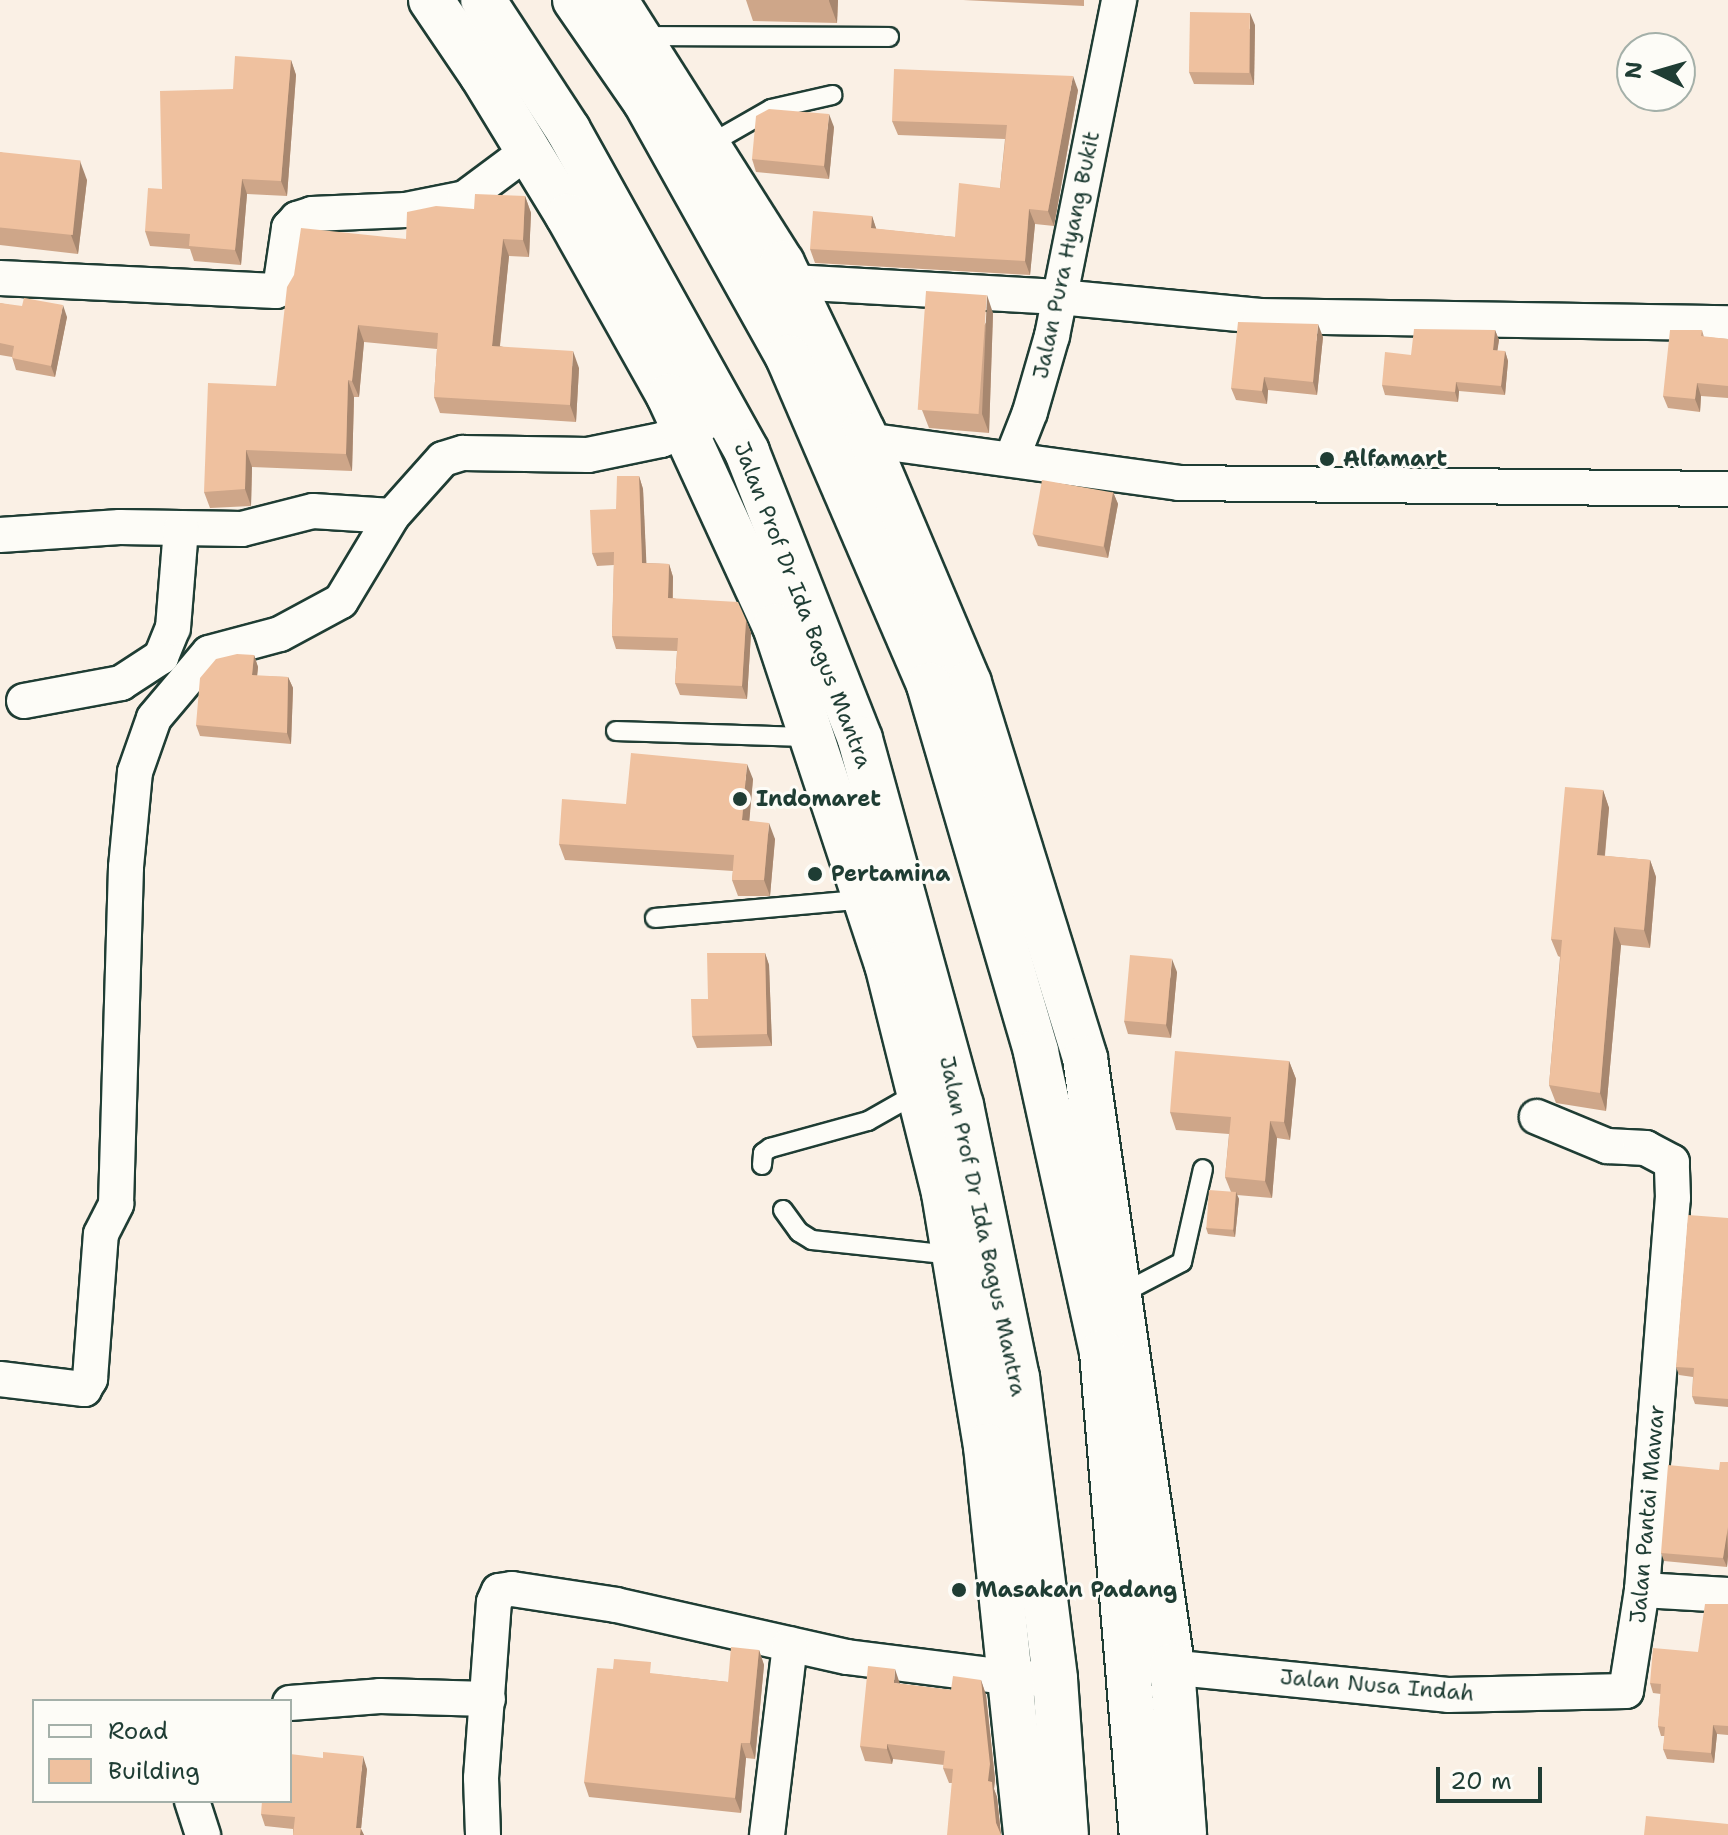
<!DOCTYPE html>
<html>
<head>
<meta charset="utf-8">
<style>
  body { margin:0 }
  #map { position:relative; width:1728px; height:1835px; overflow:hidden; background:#faf0e5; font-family:"Shantell Sans",sans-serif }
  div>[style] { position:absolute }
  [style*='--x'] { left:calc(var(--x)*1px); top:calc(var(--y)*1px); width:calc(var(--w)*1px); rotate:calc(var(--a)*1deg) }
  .roads { filter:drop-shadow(2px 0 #1f3d34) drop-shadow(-2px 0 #1f3d34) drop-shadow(0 2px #1f3d34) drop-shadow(0 -2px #1f3d34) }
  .lane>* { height:18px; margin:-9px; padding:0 9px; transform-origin:9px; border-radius:9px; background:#fdfcf7 }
  .street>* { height:34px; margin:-17px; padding:0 17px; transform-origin:17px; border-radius:17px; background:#fdfcf7 }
  .secondary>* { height:44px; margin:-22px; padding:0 22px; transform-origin:22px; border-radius:22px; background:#fdfcf7 }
  .highway>* { height:44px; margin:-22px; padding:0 22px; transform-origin:22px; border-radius:22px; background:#fdfcf7 }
  .wall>* { inset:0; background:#cea689 }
  .shaded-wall>* { inset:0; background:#a7876f }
  .building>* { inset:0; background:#efc19f; transform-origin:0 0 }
  .dots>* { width:22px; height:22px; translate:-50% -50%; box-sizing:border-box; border:4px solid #fdfcf7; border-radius:50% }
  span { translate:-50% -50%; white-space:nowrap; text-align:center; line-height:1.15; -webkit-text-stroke:6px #fdfcf7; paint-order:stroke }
  .street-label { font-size:22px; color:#1f3d34 }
  .poi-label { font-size:22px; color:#1f3d34; font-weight:700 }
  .left { translate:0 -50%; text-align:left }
  .legend { position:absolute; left:32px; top:1699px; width:260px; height:104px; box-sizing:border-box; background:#fdfcf7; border:2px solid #a4b0a9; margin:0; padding:10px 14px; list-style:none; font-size:24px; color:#1f3d34 }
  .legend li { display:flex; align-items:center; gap:16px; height:40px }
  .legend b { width:40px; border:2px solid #a4b0a9 }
  .north { position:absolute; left:1616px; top:32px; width:80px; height:80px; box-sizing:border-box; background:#fdfcf7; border:2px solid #a4b0a9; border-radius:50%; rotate:275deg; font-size:22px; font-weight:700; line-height:32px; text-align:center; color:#1f3d34 }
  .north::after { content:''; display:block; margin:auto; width:28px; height:36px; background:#1f3d34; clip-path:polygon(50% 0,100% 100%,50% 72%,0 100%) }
  .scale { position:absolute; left:1436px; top:1767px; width:106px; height:36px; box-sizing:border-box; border:4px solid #1f3d34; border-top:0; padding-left:10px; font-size:24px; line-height:28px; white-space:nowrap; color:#1f3d34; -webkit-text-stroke:6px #fdfcf7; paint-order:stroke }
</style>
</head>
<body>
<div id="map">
  <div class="roads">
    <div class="lane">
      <i style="--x:641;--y:36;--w:248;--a:0.2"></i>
      <i style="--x:710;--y:144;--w:70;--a:-29.8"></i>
      <i style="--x:771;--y:109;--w:63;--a:-12.9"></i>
      <i style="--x:616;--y:731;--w:196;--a:1.8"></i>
      <i style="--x:655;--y:918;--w:212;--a:-5.1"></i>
      <i style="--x:762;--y:1165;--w:12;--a:-85"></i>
      <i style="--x:763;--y:1153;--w:9;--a:-36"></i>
      <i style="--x:770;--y:1148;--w:102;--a:-15.4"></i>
      <i style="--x:868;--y:1121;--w:59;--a:-29.6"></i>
      <i style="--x:783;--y:1210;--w:27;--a:54"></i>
      <i style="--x:799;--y:1232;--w:15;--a:32"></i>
      <i style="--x:812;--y:1240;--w:142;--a:6.1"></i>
      <i style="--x:1119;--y:1295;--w:71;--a:-27.6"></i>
      <i style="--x:1182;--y:1262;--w:95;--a:-77.3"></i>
    </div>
    <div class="street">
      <i style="--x:0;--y:278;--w:276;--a:2.7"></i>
      <i style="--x:276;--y:291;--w:4;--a:-27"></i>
      <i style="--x:280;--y:289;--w:62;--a:-81.6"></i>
      <i style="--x:289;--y:228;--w:12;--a:-48"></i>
      <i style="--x:297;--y:219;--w:16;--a:-18"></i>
      <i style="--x:312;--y:214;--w:94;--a:-2.4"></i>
      <i style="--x:406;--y:210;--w:60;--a:-11.5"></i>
      <i style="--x:465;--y:198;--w:79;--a:-36.7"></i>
      <i style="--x:792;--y:282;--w:267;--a:3.2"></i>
      <i style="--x:1059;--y:297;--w:202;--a:5.4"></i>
      <i style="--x:1260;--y:316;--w:468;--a:0.9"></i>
      <i style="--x:866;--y:440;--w:316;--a:7.8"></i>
      <i style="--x:1179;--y:483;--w:549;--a:0.63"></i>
      <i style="--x:1012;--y:458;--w:49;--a:-68.6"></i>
      <i style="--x:1030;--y:412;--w:79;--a:-73.9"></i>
      <i style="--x:1052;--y:336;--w:343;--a:-78.7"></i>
      <i style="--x:0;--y:535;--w:120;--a:-3.8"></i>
      <i style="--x:120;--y:527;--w:122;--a:0.9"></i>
      <i style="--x:242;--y:529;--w:73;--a:-14.2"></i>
      <i style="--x:313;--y:511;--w:79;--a:3.6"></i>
      <i style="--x:24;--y:701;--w:99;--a:-10.5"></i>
      <i style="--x:121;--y:683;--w:48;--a:-33"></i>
      <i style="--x:161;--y:657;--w:31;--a:-68"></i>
      <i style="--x:173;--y:628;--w:100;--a:-85.4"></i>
      <i style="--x:0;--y:1379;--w:85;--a:6.8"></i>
      <i style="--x:84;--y:1389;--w:12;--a:-59"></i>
      <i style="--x:90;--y:1379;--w:145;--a:-85.7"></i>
      <i style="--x:101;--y:1234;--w:34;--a:-63"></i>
      <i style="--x:116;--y:1204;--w:337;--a:-88.3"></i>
      <i style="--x:126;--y:867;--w:95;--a:-84.6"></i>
      <i style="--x:135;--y:772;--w:57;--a:-70.6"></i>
      <i style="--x:154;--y:718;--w:85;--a:-49.8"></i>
      <i style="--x:209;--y:653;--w:73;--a:-15"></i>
      <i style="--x:280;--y:634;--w:69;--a:-28.4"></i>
      <i style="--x:341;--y:601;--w:99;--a:-59"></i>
      <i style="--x:392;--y:516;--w:76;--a:-48.2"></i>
      <i style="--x:443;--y:459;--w:21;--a:-17"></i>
      <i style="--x:463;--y:453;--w:125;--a:0.9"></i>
      <i style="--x:588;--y:455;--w:75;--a:-11.6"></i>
      <i style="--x:661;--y:440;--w:49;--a:-21.4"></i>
      <i style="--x:1642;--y:1590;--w:86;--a:3.3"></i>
      <i style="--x:1148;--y:1665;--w:301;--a:5.7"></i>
      <i style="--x:1448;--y:1695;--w:178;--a:-1.3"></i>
      <i style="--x:1626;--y:1691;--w:102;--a:-81"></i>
      <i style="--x:1642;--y:1590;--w:393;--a:-85.5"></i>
      <i style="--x:1673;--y:1198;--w:36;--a:-92"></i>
      <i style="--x:1672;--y:1162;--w:30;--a:-152"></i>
      <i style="--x:1646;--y:1148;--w:39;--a:-177"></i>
      <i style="--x:1607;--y:1146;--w:76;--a:-157.5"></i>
      <i style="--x:290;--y:1703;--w:90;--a:-4.4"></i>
      <i style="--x:380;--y:1696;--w:108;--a:1.6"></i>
      <i style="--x:192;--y:1801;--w:36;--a:72"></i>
      <i style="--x:483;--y:1835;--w:57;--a:-92"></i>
      <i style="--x:481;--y:1778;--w:176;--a:-85.8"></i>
      <i style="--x:494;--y:1602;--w:12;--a:-66"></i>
      <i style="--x:499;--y:1591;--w:13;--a:-9"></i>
      <i style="--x:512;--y:1589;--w:105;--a:8.7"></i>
      <i style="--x:616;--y:1605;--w:237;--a:12.7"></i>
      <i style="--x:847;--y:1657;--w:167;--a:7.2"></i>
      <i style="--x:1013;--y:1678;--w:42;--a:1.4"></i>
      <i style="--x:767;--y:1835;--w:192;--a:-83.1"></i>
    </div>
    <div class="secondary">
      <i style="--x:431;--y:0;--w:91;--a:55.8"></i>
      <i style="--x:482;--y:75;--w:165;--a:58.6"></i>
      <i style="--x:568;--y:216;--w:206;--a:60.7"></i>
      <i style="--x:669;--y:396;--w:253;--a:65.3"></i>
      <i style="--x:775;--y:626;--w:356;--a:71.7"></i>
      <i style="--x:887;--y:964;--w:236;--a:76"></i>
      <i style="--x:944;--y:1193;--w:256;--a:80.6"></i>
      <i style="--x:986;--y:1446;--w:391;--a:84.1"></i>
      <i style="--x:615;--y:0;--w:312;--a:57.6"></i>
      <i style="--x:782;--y:263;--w:187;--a:64.4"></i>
      <i style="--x:863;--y:432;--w:272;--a:67.1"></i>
      <i style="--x:969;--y:683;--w:393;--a:72.8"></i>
      <i style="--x:1085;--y:1058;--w:614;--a:81.86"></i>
      <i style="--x:1172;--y:1666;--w:169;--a:85.9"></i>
    </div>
    <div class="highway">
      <i style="--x:483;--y:0;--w:155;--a:56.8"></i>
      <i style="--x:568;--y:130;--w:368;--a:60.9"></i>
      <i style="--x:747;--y:452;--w:308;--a:68.5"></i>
      <i style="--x:860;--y:739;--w:380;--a:74.6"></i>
      <i style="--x:961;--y:1105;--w:278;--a:78.4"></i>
      <i style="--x:1017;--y:1377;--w:304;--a:82.8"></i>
      <i style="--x:1055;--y:1679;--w:156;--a:86"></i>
      <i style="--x:575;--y:0;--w:123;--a:55.3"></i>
      <i style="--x:645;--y:101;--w:293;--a:60.8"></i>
      <i style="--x:788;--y:357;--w:357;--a:66.7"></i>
      <i style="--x:929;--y:685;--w:382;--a:73.7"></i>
      <i style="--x:1036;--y:1052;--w:307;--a:77.6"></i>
      <i style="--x:1102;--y:1352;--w:485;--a:85.3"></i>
    </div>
  </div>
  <div class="wall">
    <i style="clip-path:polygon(746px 0,838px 0,837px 23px,753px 21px)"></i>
    <i style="clip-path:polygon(963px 0,1084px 0,1084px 6px)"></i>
    <i style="clip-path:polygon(1255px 25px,1254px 85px,1194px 84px,1189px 72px)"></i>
    <i style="clip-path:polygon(291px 60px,296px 75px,287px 196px,247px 194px,241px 265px,194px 261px,190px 249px,150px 246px,145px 231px,162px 189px,233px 89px)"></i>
    <i style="clip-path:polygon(1078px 90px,1054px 226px,1035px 224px,1030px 275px,815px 263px,810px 249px,872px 216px,876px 229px,955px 237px,1000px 188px,1005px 139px,898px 135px,892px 121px)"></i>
    <i style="clip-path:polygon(834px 127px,829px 179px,756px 172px,752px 159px)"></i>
    <i style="clip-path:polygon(0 152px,87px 180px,78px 254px,0 245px)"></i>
    <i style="clip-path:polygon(525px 196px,531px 213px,529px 257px,509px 256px,500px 346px,579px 368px,576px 422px,440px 413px,434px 397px,437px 349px,364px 342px,359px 397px,354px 397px,352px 471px,252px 467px,251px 506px,210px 508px,204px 492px,276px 386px,406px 239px,474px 209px)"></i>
    <i style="clip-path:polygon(0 303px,67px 317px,55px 377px,16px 370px,12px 357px,0 355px)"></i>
    <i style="clip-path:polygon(993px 313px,989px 433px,929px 428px,922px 410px)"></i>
    <i style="clip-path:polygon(1495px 330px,1499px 340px,1497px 351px,1505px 351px,1508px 361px,1505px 395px,1459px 391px,1458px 402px,1385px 395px,1382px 385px,1411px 355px)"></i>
    <i style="clip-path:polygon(1702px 330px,1704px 337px,1728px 339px,1728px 398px,1701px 396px,1700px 412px,1668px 408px,1663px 396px)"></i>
    <i style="clip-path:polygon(1323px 337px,1317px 395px,1268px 390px,1267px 404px,1236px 400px,1231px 388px)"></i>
    <i style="clip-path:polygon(639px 476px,643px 489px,646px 563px,669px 564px,673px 577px,673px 598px,746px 620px,751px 633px,747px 699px,680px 695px,675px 683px,677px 651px,616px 649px,612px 636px,614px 565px,597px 566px,592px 553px,616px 509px)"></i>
    <i style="clip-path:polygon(1113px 492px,1118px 504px,1108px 558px,1038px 546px,1033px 534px)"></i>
    <i style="clip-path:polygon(254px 655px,258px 667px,257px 676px,288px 677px,293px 688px,291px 744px,200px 736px,196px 725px)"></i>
    <i style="clip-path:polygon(753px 779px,749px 821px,775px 839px,770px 896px,738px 896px,732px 880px,733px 871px,565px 860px,559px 844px,626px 804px)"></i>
    <i style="clip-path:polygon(1603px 790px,1609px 808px,1605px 856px,1650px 860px,1656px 877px,1650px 948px,1621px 945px,1606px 1111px,1556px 1103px,1549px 1085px,1560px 957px,1558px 956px,1551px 939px)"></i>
    <i style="clip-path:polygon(765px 953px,769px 965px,772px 1046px,697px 1048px,692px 1036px,708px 999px)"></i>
    <i style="clip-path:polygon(1177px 972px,1171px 1038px,1128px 1034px,1124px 1021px)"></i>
    <i style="clip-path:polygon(1289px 1061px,1296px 1079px,1290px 1140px,1277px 1138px,1272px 1198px,1237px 1195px,1239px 1199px,1235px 1237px,1208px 1234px,1206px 1228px,1231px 1192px,1225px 1177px,1229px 1134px,1176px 1130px,1170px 1112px)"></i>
    <i style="clip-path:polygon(1728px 1218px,1728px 1407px,1695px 1404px,1692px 1396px,1693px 1377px,1679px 1375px,1676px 1367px)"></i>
    <i style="clip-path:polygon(1728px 1462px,1728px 1556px,1727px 1567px,1664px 1561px,1661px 1553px,1719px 1470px)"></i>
    <i style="clip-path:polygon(1728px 1604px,1728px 1735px,1717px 1734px,1714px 1763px,1667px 1759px,1663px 1749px,1665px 1736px,1661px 1736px,1658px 1726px,1661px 1694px,1653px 1693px,1650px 1683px,1698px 1652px)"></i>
    <i style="clip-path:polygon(759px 1650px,764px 1665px,755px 1759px,746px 1758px,741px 1813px,589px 1797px,584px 1782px,655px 1674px,728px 1682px)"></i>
    <i style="clip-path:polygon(981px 1680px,986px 1695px,995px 1779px,994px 1789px,997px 1797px,1001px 1835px,952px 1783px,949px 1783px,943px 1768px,944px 1765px,893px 1759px,892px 1764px,865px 1761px,860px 1746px,900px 1684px,951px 1690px)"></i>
    <i style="clip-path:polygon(367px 1769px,361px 1829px,364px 1835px,293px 1835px,293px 1829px,265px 1826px,261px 1814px)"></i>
  </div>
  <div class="shaded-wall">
    <i style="clip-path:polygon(829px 0,838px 0,837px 23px,829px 1px)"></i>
    <i style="clip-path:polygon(1250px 13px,1255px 25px,1254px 85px,1250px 72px)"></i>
    <i style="clip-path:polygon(291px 60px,296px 75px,287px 196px,281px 181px)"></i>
    <i style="clip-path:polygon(1073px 76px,1078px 90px,1054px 226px,1048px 211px)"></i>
    <i style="clip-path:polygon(829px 114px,834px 127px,829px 179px,824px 166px)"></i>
    <i style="clip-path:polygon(80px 161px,87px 180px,78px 254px,71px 235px)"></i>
    <i style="clip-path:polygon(242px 179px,247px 194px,241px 265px,235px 250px)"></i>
    <i style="clip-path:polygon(525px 196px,531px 213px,529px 257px,523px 240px)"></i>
    <i style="clip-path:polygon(1029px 209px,1035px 224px,1030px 275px,1025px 261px)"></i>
    <i style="clip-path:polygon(872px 216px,877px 231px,871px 228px)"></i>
    <i style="clip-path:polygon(503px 239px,509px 256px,498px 363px,492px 346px)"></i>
    <i style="clip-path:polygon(987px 295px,993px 313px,989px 433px,982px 414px)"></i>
    <i style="clip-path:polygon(63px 305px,67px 317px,55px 377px,51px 366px)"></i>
    <i style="clip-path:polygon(1318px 324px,1323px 337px,1317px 395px,1313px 382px)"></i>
    <i style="clip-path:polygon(358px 325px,364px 342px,359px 397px,352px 381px)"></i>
    <i style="clip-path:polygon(1495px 330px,1499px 340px,1496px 360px,1493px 350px)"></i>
    <i style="clip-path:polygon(573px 351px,579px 368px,576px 422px,570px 405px)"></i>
    <i style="clip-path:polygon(1505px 351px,1508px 361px,1505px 395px,1501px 386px)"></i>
    <i style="clip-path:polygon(1264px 377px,1268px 390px,1267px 404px,1262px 391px)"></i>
    <i style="clip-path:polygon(348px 380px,354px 397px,352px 471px,346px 454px)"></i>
    <i style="clip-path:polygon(1456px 382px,1459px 391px,1458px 402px,1455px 392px)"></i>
    <i style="clip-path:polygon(1697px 383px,1701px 396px,1700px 412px,1695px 399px)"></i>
    <i style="clip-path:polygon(246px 450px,252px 467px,251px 506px,245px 489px)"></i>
    <i style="clip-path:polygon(639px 476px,643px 489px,647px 576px,642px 563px)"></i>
    <i style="clip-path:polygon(1113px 492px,1118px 504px,1108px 558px,1104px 546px)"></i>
    <i style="clip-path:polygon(669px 564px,673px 577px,672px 611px,668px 598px)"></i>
    <i style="clip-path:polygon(746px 620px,751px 633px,747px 699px,742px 686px)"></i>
    <i style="clip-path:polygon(254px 655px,258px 667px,256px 687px,252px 675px)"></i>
    <i style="clip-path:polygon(288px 677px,293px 688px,291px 744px,287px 733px)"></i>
    <i style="clip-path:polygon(747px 764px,753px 779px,748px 836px,742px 820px)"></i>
    <i style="clip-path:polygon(1603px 790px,1609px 808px,1603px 873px,1597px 855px)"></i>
    <i style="clip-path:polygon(769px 823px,775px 839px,770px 896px,764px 880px)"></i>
    <i style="clip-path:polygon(1650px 860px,1656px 877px,1650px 948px,1644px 930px)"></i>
    <i style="clip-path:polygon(1614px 927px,1621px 945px,1606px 1111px,1600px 1093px)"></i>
    <i style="clip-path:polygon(765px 953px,769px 965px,772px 1046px,767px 1034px)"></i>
    <i style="clip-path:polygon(1172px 959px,1177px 972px,1171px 1038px,1166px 1025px)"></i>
    <i style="clip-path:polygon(1289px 1061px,1296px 1079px,1290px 1140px,1284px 1122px)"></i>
    <i style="clip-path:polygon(1270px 1121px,1277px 1138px,1272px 1198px,1265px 1181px)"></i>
    <i style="clip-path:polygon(1236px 1192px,1239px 1199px,1235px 1237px,1233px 1230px)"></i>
    <i style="clip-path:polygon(1727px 1527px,1728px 1556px,1727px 1567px,1723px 1558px)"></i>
    <i style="clip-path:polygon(759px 1650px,764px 1665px,755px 1759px,750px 1743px)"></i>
    <i style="clip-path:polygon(895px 1669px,900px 1684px,894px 1683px)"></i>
    <i style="clip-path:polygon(981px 1680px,986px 1695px,995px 1779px,994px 1789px,997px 1797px,1001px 1835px,996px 1823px,988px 1781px)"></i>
    <i style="clip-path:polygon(1713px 1725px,1717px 1734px,1714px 1763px,1711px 1753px)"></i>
    <i style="clip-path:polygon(741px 1743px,746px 1758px,741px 1813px,735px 1798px)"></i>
    <i style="clip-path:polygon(887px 1744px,893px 1759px,892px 1764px,887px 1749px)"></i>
    <i style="clip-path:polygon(363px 1756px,367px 1769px,361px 1829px,364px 1835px,358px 1835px,356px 1828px)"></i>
  </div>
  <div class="building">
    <i style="left:1190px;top:12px;width:60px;height:60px;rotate:1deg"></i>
    <i style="clip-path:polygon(235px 56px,291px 60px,281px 181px,242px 179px,235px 250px,189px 246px,190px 234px,145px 231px,148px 188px,162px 189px,160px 91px,233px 89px)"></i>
    <i style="clip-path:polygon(894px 69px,1073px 76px,1048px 211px,1029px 209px,1025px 261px,810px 249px,813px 211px,872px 216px,871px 228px,955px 237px,959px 183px,1000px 188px,1007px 125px,892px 121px)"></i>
    <i style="clip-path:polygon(769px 109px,829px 114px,824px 166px,752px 159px,756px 116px)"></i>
    <i style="left:0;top:152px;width:81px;height:75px;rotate:6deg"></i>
    <i style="clip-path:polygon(475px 194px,525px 196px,523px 240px,503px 239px,492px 346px,573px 351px,570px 405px,434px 397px,438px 333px,358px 325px,352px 381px,348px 380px,346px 454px,246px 450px,245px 489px,204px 492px,208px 383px,276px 386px,287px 287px,294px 275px,301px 228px,406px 239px,407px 212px,436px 206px,474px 209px)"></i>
    <i style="left:926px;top:291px;width:61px;height:119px;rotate:4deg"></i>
    <i style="clip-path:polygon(24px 298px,63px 305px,51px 366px,12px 358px,14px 346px,0 343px,0 303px,22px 306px)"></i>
    <i style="clip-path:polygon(1238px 322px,1318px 324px,1313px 382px,1264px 377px,1262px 391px,1231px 388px)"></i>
    <i style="clip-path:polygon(1414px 329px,1495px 330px,1493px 350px,1505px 351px,1501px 386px,1456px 382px,1455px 392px,1382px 385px,1385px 352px,1411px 355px)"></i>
    <i style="clip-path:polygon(1670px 330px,1702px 330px,1701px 336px,1728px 339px,1728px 386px,1697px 383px,1695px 399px,1663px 396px)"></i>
    <i style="clip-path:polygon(617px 476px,639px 476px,642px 563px,669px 564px,668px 598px,738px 602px,746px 620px,742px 686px,675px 683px,678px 638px,612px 636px,614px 552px,592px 553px,590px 510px,616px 509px)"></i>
    <i style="left:1042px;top:480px;width:72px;height:55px;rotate:10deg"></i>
    <i style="clip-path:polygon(237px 654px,254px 655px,252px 675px,288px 677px,287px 733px,196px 725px,200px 678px,216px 659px)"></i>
    <i style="clip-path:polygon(631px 753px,747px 764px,742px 820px,769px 823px,764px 880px,732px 880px,734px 855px,559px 844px,562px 799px,626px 804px)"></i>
    <i style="clip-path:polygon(1565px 787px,1603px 790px,1597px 855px,1650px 860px,1644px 930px,1614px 927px,1600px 1093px,1549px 1085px,1562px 940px,1551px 939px)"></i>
    <i style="clip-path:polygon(707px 953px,765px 953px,767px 1034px,692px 1036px,691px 999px,708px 999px)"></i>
    <i style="left:1130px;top:955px;width:42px;height:66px;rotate:5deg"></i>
    <i style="clip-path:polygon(1175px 1051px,1289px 1061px,1284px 1122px,1270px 1121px,1265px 1181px,1225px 1177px,1231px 1117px,1170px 1112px)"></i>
    <i style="left:1209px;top:1190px;width:27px;height:38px;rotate:4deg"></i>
    <i style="clip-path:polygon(1688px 1215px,1728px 1218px,1728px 1399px,1692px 1396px,1694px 1368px,1676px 1367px)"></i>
    <i style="clip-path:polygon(1720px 1462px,1728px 1462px,1728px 1527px,1723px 1558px,1661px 1553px,1668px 1465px,1719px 1470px)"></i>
    <i style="clip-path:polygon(1705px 1604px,1728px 1604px,1728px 1726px,1713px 1725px,1711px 1753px,1663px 1749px,1665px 1727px,1658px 1726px,1661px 1684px,1650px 1683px,1653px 1648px,1698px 1652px)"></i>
    <i style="clip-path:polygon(731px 1647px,759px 1650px,750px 1743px,741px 1743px,735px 1798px,584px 1782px,597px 1668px,613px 1669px,614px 1659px,651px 1662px,650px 1673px,728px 1682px)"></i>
    <i style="clip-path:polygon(868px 1666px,895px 1669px,894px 1683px,951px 1690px,953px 1676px,981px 1680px,990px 1764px,988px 1781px,992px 1782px,996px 1823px,1001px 1835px,947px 1835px,953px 1769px,943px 1768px,945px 1751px,887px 1744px,887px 1749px,860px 1746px)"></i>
    <i style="clip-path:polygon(323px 1752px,363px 1756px,356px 1828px,361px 1828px,360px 1835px,293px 1835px,295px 1817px,261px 1814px,262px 1801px,290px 1801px,290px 1754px,323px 1758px)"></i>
    <i style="clip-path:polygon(1646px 1816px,1728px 1824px,1728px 1835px,1644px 1835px)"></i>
  </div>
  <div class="dots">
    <i style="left:1327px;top:459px;background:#1f3d34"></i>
    <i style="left:740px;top:799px;background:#1f3d34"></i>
    <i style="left:815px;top:874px;background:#1f3d34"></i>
    <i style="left:959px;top:1590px;background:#1f3d34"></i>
  </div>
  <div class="street-label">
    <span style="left:1066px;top:255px;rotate:-78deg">Jalan Pura Hyang Bukit</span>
    <span style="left:803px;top:605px;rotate:69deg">Jalan Prof Dr Ida Bagus Mantra</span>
    <span style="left:983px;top:1226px;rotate:78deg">Jalan Prof Dr Ida Bagus Mantra</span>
    <span style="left:1647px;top:1514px;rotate:-85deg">Jalan Pantai Mawar</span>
    <span style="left:1377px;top:1685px;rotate:5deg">Jalan Nusa Indah</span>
  </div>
  <div class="poi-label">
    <span class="left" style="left:1343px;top:459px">Alfamart</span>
    <span class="left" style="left:756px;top:799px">Indomaret</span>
    <span class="left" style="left:831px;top:874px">Pertamina</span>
    <span class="left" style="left:975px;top:1590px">Masakan Padang</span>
  </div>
  <ul class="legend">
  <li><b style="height:10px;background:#fdfcf7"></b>Road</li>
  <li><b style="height:22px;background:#efc19f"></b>Building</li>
  </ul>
  <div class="north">N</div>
  <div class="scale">20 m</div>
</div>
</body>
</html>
